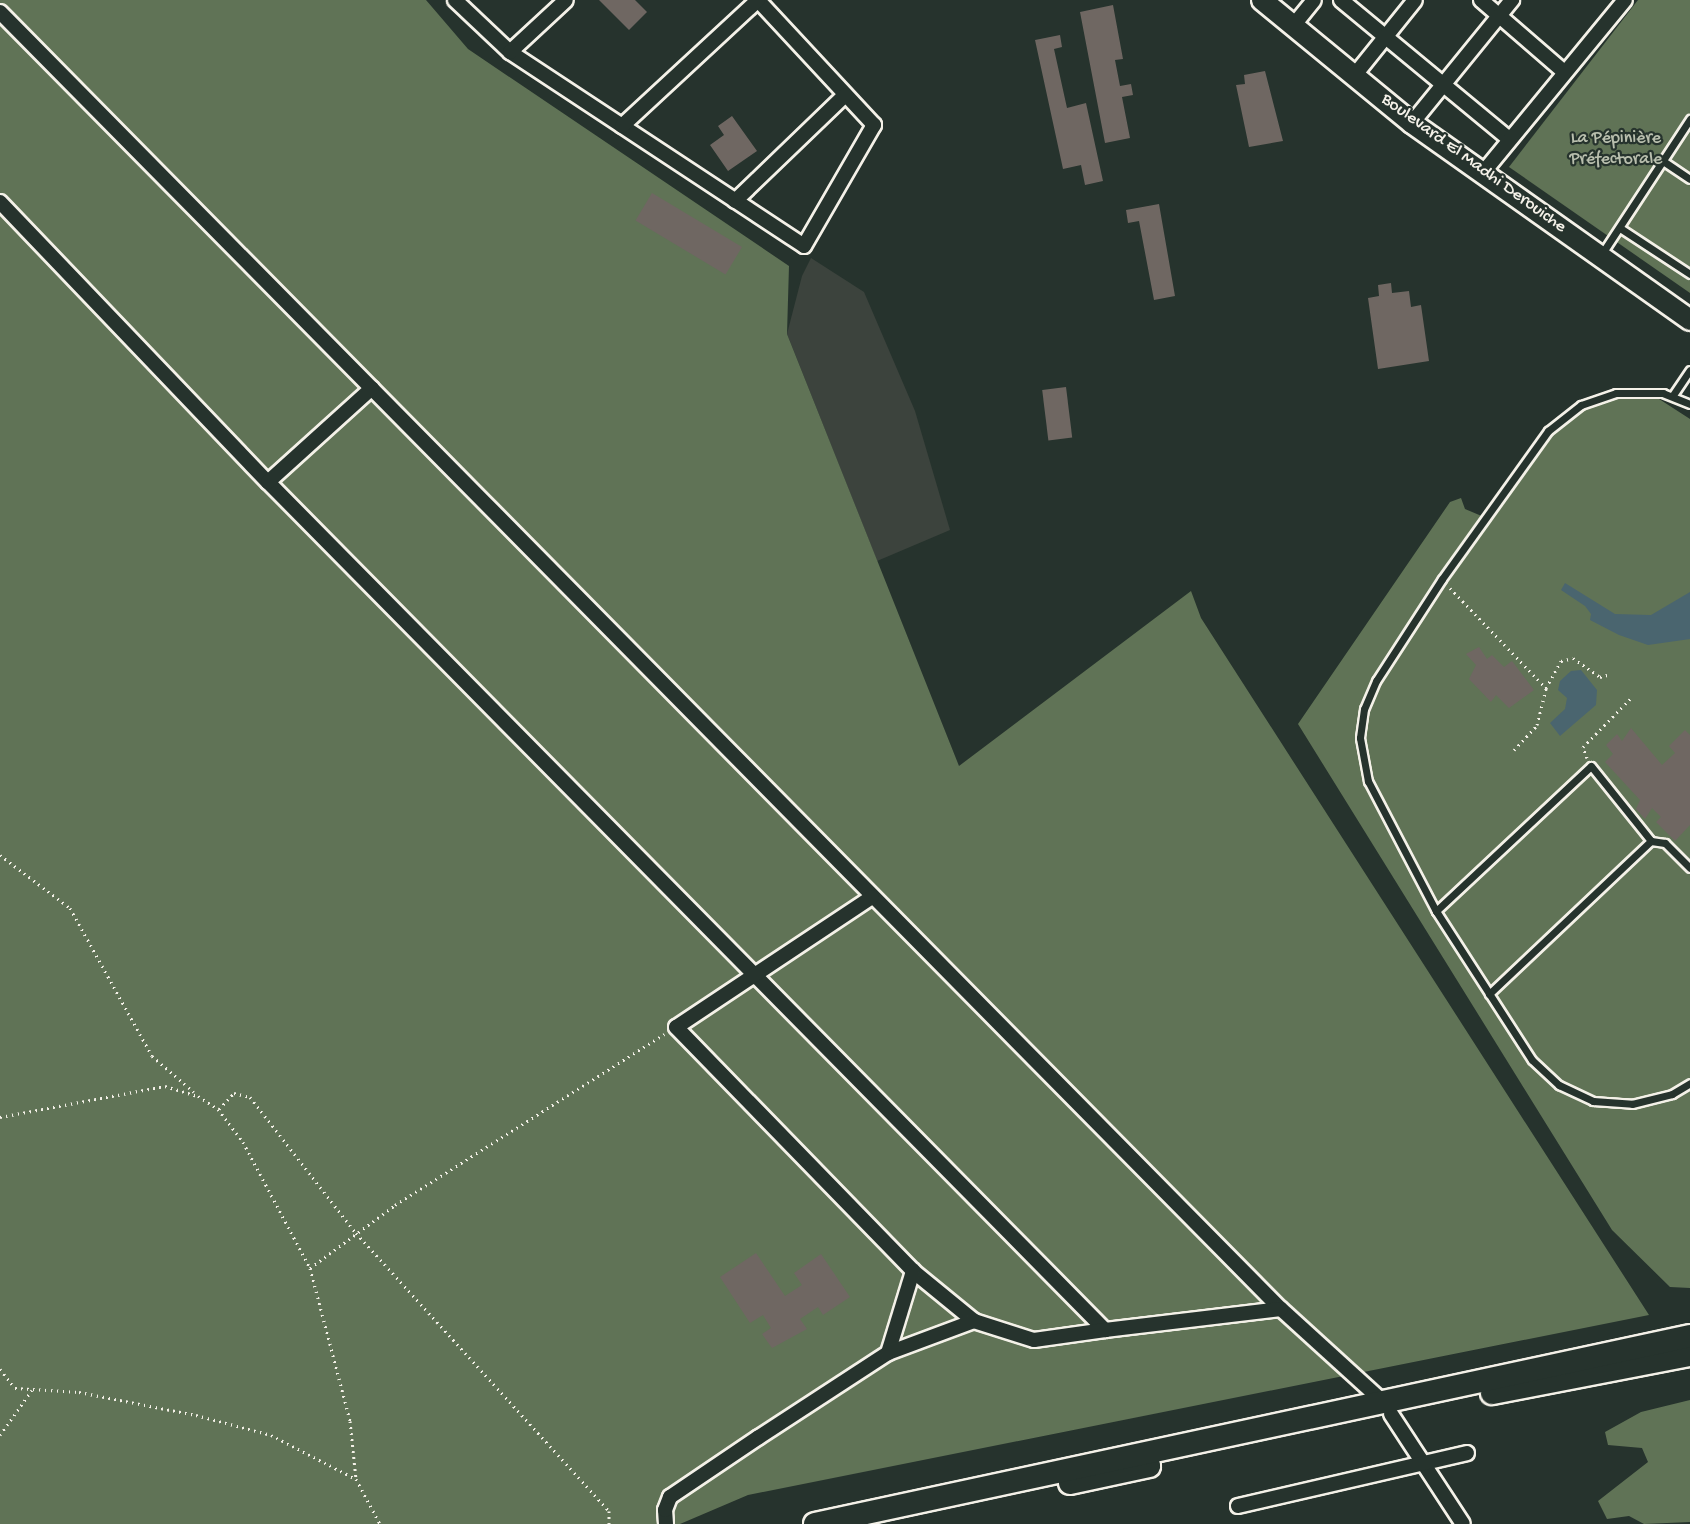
<!DOCTYPE html>
<html>
<head>
<meta charset="utf-8">
<style>
  body { margin:0 }
  #map { position:relative; width:1690px; height:1524px; overflow:hidden; background:#26332d; font-family:"Gochi Hand",sans-serif }
  div>[style] { position:absolute }
  [style*='--x'] { left:calc(var(--x)*1px); top:calc(var(--y)*1px); width:calc(var(--w)*1px); rotate:calc(var(--a)*1deg) }
  .built>* { inset:0; background:#3c433d }
  .green>* { inset:0; background:#607356 }
  .water>* { inset:0; background:#4a656f }
  .building>* { inset:0; background:#6f6762; transform-origin:0 0 }
  .path>* { height:3px; margin-top:-1.5px; transform-origin:0; background:repeating-linear-gradient(90deg,#f4f1e8 0 1.5px,transparent 0 6px) }
  .roads { filter:drop-shadow(2px 0 #f4f1e8) drop-shadow(-2px 0 #f4f1e8) drop-shadow(0 2px #f4f1e8) drop-shadow(0 -2px #f4f1e8) }
  .lane>* { height:7px; margin:-3.5px; padding:0 3.5px; transform-origin:3.5px; border-radius:3.5px; background:#26332d }
  .street>* { height:14px; margin:-7px; padding:0 7px; transform-origin:7px; border-radius:7px; background:#26332d }
  .secondary>* { height:20px; margin:-10px; padding:0 10px; transform-origin:10px; border-radius:10px; background:#26332d }
  .primary>* { height:22px; margin:-11px; padding:0 11px; transform-origin:11px; border-radius:11px; background:#26332d }
  span { translate:-50% -50%; white-space:nowrap; text-align:center; line-height:1.15; -webkit-text-stroke:4.5px #26332d; paint-order:stroke }
  .park-label { font-size:18px; color:#b9bfae }
  .street-label { font-size:18px; color:#f4f1e8 }
</style>
</head>
<body>
<div id="map">
  <div class="built">
    <i style="clip-path:polygon(811px 258px,864px 292px,915px 411px,950px 530px,877px 561px,787px 334px,802px 276px)"></i>
  </div>
  <div class="green">
    <i style="clip-path:polygon(0 0,426px 0,468px 49px,789px 266px,787px 334px,959px 766px,1191px 591px,1201px 618px,1649px 1315px,748px 1495px,680px 1524px,0 1524px)"></i>
    <i style="clip-path:polygon(1638px 0,1690px 0,1690px 293px,1509px 167px)"></i>
    <i style="clip-path:polygon(1656px 397px,1690px 419px,1690px 1288px,1670px 1287px,1612px 1230px,1298px 724px,1450px 502px,1461px 498px,1465px 509px,1484px 517px,1553px 426px,1601px 400px)"></i>
    <i style="clip-path:polygon(1690px 1400px,1690px 1522px,1644px 1524px,1629px 1516px,1607px 1519px,1598px 1501px,1648px 1462px,1642px 1448px,1608px 1445px,1605px 1432px,1641px 1412px)"></i>
  </div>
  <div class="water">
    <i style="clip-path:polygon(1565px 583px,1615px 614px,1651px 615px,1690px 592px,1690px 639px,1648px 645px,1619px 635px,1590px 620px,1591px 614px,1585px 606px,1561px 590px)"></i>
    <i style="clip-path:polygon(1581px 670px,1597px 690px,1596px 705px,1560px 736px,1550px 723px,1565px 709px,1567px 698px,1558px 690px,1560px 681px,1571px 671px)"></i>
  </div>
  <div class="building">
    <i style="clip-path:polygon(599px 0,635px 0,647px 12px,629px 30px)"></i>
    <i style="clip-path:polygon(1113px 5px,1123px 59px,1115px 60px,1120px 86px,1131px 84px,1133px 95px,1122px 97px,1130px 138px,1105px 143px,1080px 12px)"></i>
    <i style="clip-path:polygon(1060px 35px,1062px 47px,1054px 49px,1067px 108px,1086px 103px,1103px 181px,1085px 185px,1081px 165px,1063px 169px,1035px 40px)"></i>
    <i style="clip-path:polygon(1265px 71px,1283px 141px,1249px 147px,1236px 85px,1245px 84px,1244px 75px)"></i>
    <i style="clip-path:polygon(732px 116px,757px 151px,728px 171px,710px 145px,724px 135px,718px 126px)"></i>
    <i style="left:652px;top:193px;width:105px;height:32px;rotate:31deg"></i>
    <i style="clip-path:polygon(1159px 204px,1175px 296px,1154px 300px,1139px 221px,1128px 223px,1126px 210px)"></i>
    <i style="clip-path:polygon(1391px 283px,1392px 293px,1409px 291px,1411px 307px,1421px 305px,1429px 361px,1378px 369px,1368px 298px,1379px 296px,1378px 285px)"></i>
    <i style="left:1066px;top:387px;width:51px;height:24px;rotate:83deg"></i>
    <i style="clip-path:polygon(1479px 647px,1487px 659px,1492px 655px,1504px 667px,1512px 661px,1534px 690px,1509px 708px,1496px 695px,1491px 702px,1469px 679px,1476px 665px,1466px 654px)"></i>
    <i style="clip-path:polygon(1631px 728px,1662px 765px,1675px 753px,1669px 746px,1685px 730px,1690px 735px,1690px 825px,1675px 841px,1656px 822px,1661px 817px,1652px 808px,1645px 819px,1636px 809px,1640px 800px,1605px 762px,1613px 754px,1606px 745px,1617px 734px,1622px 741px)"></i>
    <i style="clip-path:polygon(756px 1253px,785px 1296px,802px 1285px,794px 1273px,821px 1254px,850px 1297px,823px 1315px,818px 1307px,800px 1319px,807px 1329px,772px 1348px,762px 1334px,771px 1328px,763px 1315px,750px 1323px,720px 1277px)"></i>
  </div>
  <div class="path">
    <i style="--x:1450;--y:588;--w:139;--a:46.2"></i>
    <i style="--x:1514;--y:750;--w:34;--a:-47"></i>
    <i style="--x:1537;--y:725;--w:38;--a:-76"></i>
    <i style="--x:1546;--y:688;--w:31;--a:-61"></i>
    <i style="--x:1561;--y:661;--w:12;--a:-14"></i>
    <i style="--x:1573;--y:658;--w:33;--a:35"></i>
    <i style="--x:1600;--y:677;--w:11;--a:-15"></i>
    <i style="--x:1587;--y:758;--w:12;--a:-110"></i>
    <i style="--x:1583;--y:747;--w:70;--a:-45.6"></i>
    <i style="--x:0;--y:855;--w:88;--a:37.1"></i>
    <i style="--x:70;--y:908;--w:169;--a:61"></i>
    <i style="--x:152;--y:1056;--w:55;--a:40.6"></i>
    <i style="--x:219;--y:1109;--w:22;--a:-47"></i>
    <i style="--x:234;--y:1093;--w:16;--a:14"></i>
    <i style="--x:250;--y:1097;--w:172;--a:52.1"></i>
    <i style="--x:356;--y:1233;--w:376;--a:47.7"></i>
    <i style="--x:609;--y:1511;--w:13;--a:90"></i>
    <i style="--x:0;--y:1117;--w:168;--a:-10.6"></i>
    <i style="--x:165;--y:1086;--w:34;--a:17"></i>
    <i style="--x:198;--y:1096;--w:24;--a:33"></i>
    <i style="--x:218;--y:1109;--w:41;--a:52.9"></i>
    <i style="--x:243;--y:1142;--w:143;--a:62"></i>
    <i style="--x:310;--y:1268;--w:158;--a:75.3"></i>
    <i style="--x:350;--y:1421;--w:58;--a:84.1"></i>
    <i style="--x:356;--y:1479;--w:51;--a:61.9"></i>
    <i style="--x:310;--y:1268;--w:106;--a:-36.5"></i>
    <i style="--x:395;--y:1205;--w:319;--a:-32.4"></i>
    <i style="--x:0;--y:1369;--w:24;--a:52"></i>
    <i style="--x:15;--y:1388;--w:64;--a:3.6"></i>
    <i style="--x:79;--y:1392;--w:119;--a:11.1"></i>
    <i style="--x:196;--y:1415;--w:78;--a:14.9"></i>
    <i style="--x:271;--y:1435;--w:96;--a:27.4"></i>
    <i style="--x:0;--y:1435;--w:55;--a:-54.6"></i>
  </div>
  <div class="roads">
    <div class="lane">
      <i style="--x:1663;--y:161;--w:32;--a:34"></i>
      <i style="--x:1620;--y:228;--w:84;--a:33.3"></i>
      <i style="--x:1601;--y:255;--w:163;--a:-56.8"></i>
      <i style="--x:1673;--y:395;--w:30;--a:-56"></i>
      <i style="--x:1690;--y:404;--w:29;--a:-158"></i>
      <i style="--x:1663;--y:393;--w:47;--a:180"></i>
      <i style="--x:1616;--y:393;--w:37;--a:161"></i>
      <i style="--x:1581;--y:405;--w:42;--a:141.8"></i>
      <i style="--x:1548;--y:431;--w:182;--a:125.6"></i>
      <i style="--x:1442;--y:579;--w:121;--a:122.9"></i>
      <i style="--x:1376;--y:681;--w:30;--a:113"></i>
      <i style="--x:1364;--y:709;--w:29;--a:98"></i>
      <i style="--x:1360;--y:738;--w:44;--a:79.5"></i>
      <i style="--x:1368;--y:781;--w:147;--a:62.4"></i>
      <i style="--x:1436;--y:911;--w:177;--a:57.2"></i>
      <i style="--x:1532;--y:1060;--w:37;--a:43"></i>
      <i style="--x:1559;--y:1085;--w:38;--a:25"></i>
      <i style="--x:1593;--y:1101;--w:39;--a:4"></i>
      <i style="--x:1632;--y:1104;--w:41;--a:-14"></i>
      <i style="--x:1672;--y:1094;--w:21;--a:-31"></i>
      <i style="--x:1436;--y:911;--w:212;--a:-43.1"></i>
      <i style="--x:1591;--y:766;--w:96;--a:51.3"></i>
      <i style="--x:1651;--y:841;--w:14;--a:8"></i>
      <i style="--x:1665;--y:843;--w:35;--a:45"></i>
      <i style="--x:1489;--y:994;--w:223;--a:-43.4"></i>
    </div>
    <div class="street">
      <i style="--x:455;--y:0;--w:76;--a:43.4"></i>
      <i style="--x:510;--y:52;--w:352;--a:33.4"></i>
      <i style="--x:804;--y:246;--w:140;--a:-60"></i>
      <i style="--x:874;--y:125;--w:171;--a:-132.9"></i>
      <i style="--x:1341;--y:0;--w:218;--a:39.6"></i>
      <i style="--x:1481;--y:0;--w:110;--a:40.9"></i>
      <i style="--x:0;--y:12;--w:1823;--a:45.36"></i>
      <i style="--x:1281;--y:1309;--w:137;--a:42.3"></i>
      <i style="--x:1293;--y:26;--w:33;--a:-51"></i>
      <i style="--x:510;--y:52;--w:76;--a:-42.9"></i>
      <i style="--x:1354;--y:76;--w:97;--a:-51.2"></i>
      <i style="--x:1412;--y:123;--w:159;--a:-50.9"></i>
      <i style="--x:622;--y:126;--w:185;--a:-42.8"></i>
      <i style="--x:1482;--y:174;--w:225;--a:-50.6"></i>
      <i style="--x:735;--y:201;--w:153;--a:-43.9"></i>
      <i style="--x:0;--y:202;--w:388;--a:46.3"></i>
      <i style="--x:268;--y:482;--w:1192;--a:45.37"></i>
      <i style="--x:1105;--y:1330;--w:177;--a:-6.8"></i>
      <i style="--x:268;--y:482;--w:140;--a:-42.1"></i>
      <i style="--x:872;--y:897;--w:235;--a:146.4"></i>
      <i style="--x:676;--y:1027;--w:340;--a:45.8"></i>
      <i style="--x:913;--y:1271;--w:79;--a:39.3"></i>
      <i style="--x:974;--y:1321;--w:63;--a:17.6"></i>
      <i style="--x:1034;--y:1340;--w:72;--a:-8"></i>
      <i style="--x:888;--y:1353;--w:86;--a:-73"></i>
      <i style="--x:1391;--y:1414;--w:131;--a:56.8"></i>
      <i style="--x:1238;--y:1506;--w:235;--a:-13"></i>
      <i style="--x:666;--y:1524;--w:14;--a:-94"></i>
      <i style="--x:665;--y:1510;--w:14;--a:-69"></i>
      <i style="--x:670;--y:1497;--w:107;--a:-34"></i>
      <i style="--x:759;--y:1437;--w:154;--a:-33.1"></i>
      <i style="--x:888;--y:1353;--w:92;--a:-20.4"></i>
    </div>
    <div class="secondary">
      <i style="--x:1262;--y:0;--w:194;--a:39.4"></i>
      <i style="--x:1412;--y:123;--w:341;--a:35.3"></i>
    </div>
    <div class="primary">
      <i style="--x:1492;--y:1393;--w:202;--a:-10.9"></i>
      <i style="--x:1070;--y:1483;--w:81;--a:-12.1"></i>
      <i style="--x:815;--y:1524;--w:895;--a:-12.13"></i>
    </div>
  </div>
  <div class="park-label">
    <span style="left:1616px;top:150px">La Pépinière<br>Préfectorale</span>
  </div>
  <div class="street-label">
    <span style="left:1473px;top:164px;rotate:36deg">Boulevard El Madhi Derouiche</span>
  </div>
</div>
</body>
</html>
